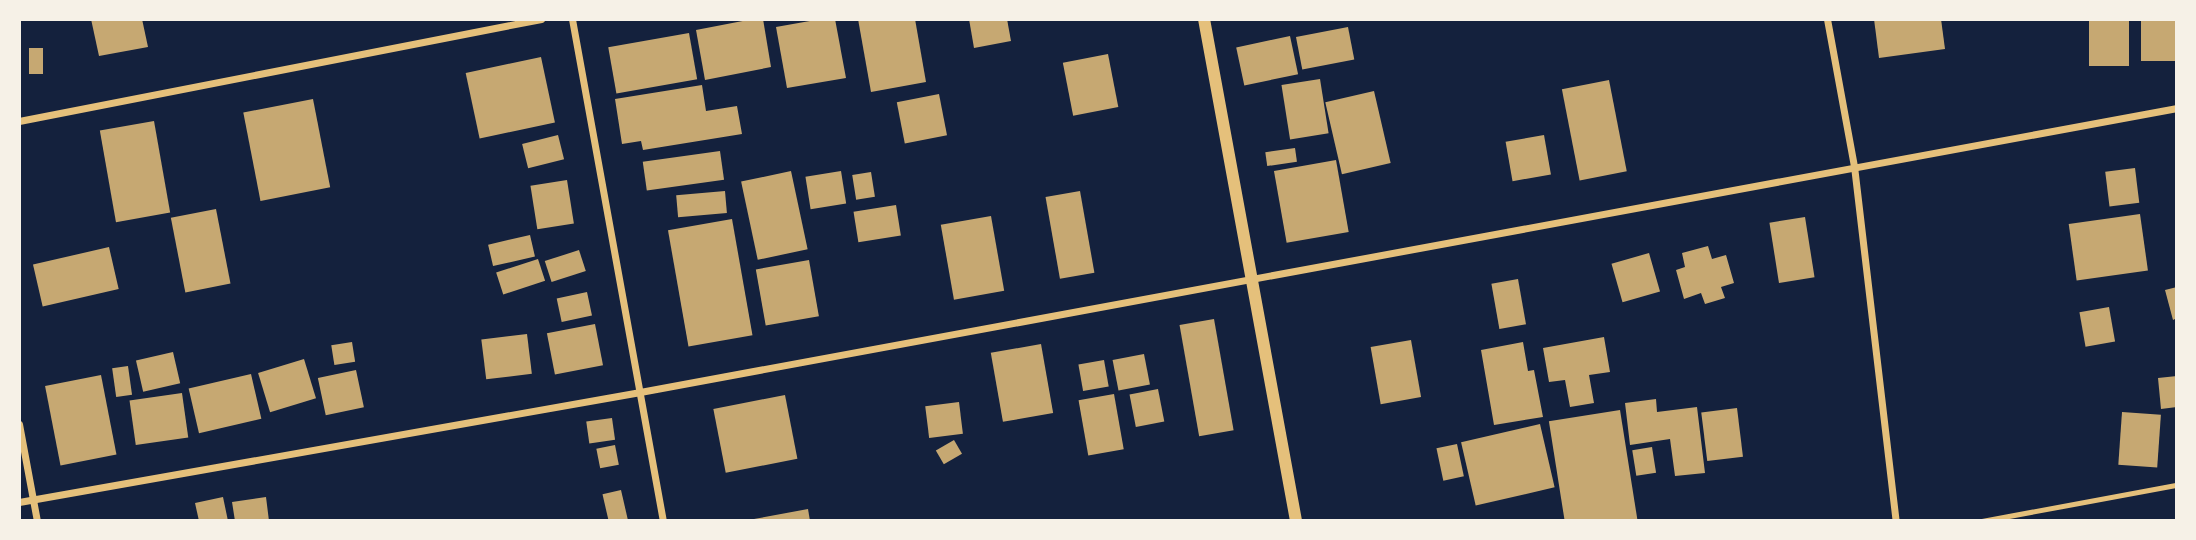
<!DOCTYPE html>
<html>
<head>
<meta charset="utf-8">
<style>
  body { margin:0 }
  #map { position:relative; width:2196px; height:540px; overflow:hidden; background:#14213d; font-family:Arial,sans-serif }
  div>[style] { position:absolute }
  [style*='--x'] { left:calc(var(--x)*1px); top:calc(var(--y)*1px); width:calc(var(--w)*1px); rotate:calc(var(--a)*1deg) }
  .building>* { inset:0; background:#c6a872; transform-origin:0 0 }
  .path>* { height:4.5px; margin:-2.25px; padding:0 2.25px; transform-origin:2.25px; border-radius:2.25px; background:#e5c07b }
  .minor>* { height:7px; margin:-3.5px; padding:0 3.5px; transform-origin:3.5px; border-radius:3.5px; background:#e5c07b }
  .tertiary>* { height:12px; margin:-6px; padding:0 6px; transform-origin:6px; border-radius:6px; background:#e5c07b }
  span { translate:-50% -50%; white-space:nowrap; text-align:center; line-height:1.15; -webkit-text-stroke:6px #f6f1e7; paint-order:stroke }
  .frame { position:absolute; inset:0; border:21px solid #f6f1e7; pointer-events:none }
</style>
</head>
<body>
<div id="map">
  <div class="building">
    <i style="clip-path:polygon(91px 19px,142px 19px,148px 47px,99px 56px)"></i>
    <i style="clip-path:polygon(753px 19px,763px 19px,771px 67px,705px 80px,696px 30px)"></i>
    <i style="clip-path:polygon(821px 19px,835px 19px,846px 78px,787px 88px,776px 27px)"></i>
    <i style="clip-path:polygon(858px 19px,915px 19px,926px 82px,871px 92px)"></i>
    <i style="clip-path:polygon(969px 19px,1007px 19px,1011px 41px,974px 48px)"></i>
    <i style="clip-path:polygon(1874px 19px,1941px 19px,1945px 49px,1879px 58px)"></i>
    <i style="left:2089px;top:19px;width:40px;height:47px"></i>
    <i style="left:2141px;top:19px;width:36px;height:42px"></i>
    <i style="left:1348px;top:27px;width:33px;height:53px;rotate:79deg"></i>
    <i style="left:689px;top:33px;width:47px;height:82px;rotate:80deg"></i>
    <i style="left:1290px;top:36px;width:39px;height:55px;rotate:78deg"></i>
    <i style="left:29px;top:48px;width:14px;height:26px"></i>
    <i style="left:1108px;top:54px;width:54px;height:46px;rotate:79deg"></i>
    <i style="left:541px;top:57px;width:67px;height:77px;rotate:78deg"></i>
    <i style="left:1320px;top:79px;width:55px;height:39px;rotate:81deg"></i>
    <i style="left:1609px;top:80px;width:93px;height:48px;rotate:79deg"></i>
    <i style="clip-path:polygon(702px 85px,706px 111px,737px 106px,742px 134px,643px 150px,641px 141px,622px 144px,615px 99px)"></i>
    <i style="left:1374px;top:91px;width:74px;height:50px;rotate:77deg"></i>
    <i style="left:939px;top:94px;width:42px;height:43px;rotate:79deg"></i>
    <i style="left:313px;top:99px;width:90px;height:71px;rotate:79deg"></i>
    <i style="left:154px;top:121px;width:93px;height:55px;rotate:80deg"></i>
    <i style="left:558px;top:135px;width:25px;height:37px;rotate:76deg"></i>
    <i style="left:1544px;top:135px;width:40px;height:39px;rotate:80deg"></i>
    <i style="left:1295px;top:148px;width:14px;height:30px;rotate:82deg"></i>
    <i style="left:720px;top:151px;width:29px;height:78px;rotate:82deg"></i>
    <i style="left:1336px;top:160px;width:73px;height:63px;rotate:80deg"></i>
    <i style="left:2135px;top:168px;width:35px;height:30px;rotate:83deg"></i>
    <i style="left:791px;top:171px;width:80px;height:51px;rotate:78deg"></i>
    <i style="left:841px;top:171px;width:33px;height:36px;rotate:81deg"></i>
    <i style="left:871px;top:172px;width:25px;height:19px;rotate:81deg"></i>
    <i style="left:567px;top:180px;width:44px;height:37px;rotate:81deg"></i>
    <i style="left:725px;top:191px;width:22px;height:49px;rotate:85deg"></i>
    <i style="left:1080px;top:191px;width:83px;height:35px;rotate:80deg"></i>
    <i style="left:896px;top:205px;width:31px;height:43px;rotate:81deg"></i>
    <i style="left:216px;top:209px;width:76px;height:46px;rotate:79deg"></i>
    <i style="left:2140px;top:214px;width:57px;height:72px;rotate:82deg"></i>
    <i style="left:991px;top:216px;width:76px;height:51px;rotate:80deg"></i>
    <i style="left:1805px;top:217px;width:61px;height:36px;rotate:81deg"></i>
    <i style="left:732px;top:219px;width:118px;height:65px;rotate:80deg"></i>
    <i style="left:530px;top:235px;width:22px;height:43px;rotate:77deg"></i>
    <i style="clip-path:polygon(1708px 246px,1712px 259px,1726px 255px,1734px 283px,1721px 287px,1725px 298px,1705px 304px,1701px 293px,1684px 299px,1676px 270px,1685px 267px,1682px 253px)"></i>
    <i style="left:109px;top:247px;width:43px;height:78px;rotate:77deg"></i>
    <i style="left:579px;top:250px;width:22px;height:36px;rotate:72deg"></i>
    <i style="left:1649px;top:253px;width:40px;height:39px;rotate:74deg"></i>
    <i style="left:538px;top:259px;width:23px;height:44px;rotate:72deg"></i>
    <i style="left:809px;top:260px;width:57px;height:54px;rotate:80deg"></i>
    <i style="left:1518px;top:279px;width:46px;height:27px;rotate:80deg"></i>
    <i style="clip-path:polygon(2177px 287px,2177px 318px,2173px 320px,2165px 290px)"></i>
    <i style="left:587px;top:292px;width:24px;height:31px;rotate:78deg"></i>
    <i style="left:2109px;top:307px;width:35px;height:30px;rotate:80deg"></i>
    <i style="left:1214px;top:319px;width:113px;height:35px;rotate:80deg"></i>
    <i style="left:595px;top:324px;width:42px;height:49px;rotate:79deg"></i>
    <i style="left:527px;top:334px;width:40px;height:46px;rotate:83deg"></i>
    <i style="clip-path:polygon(1604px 337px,1610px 372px,1589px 375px,1594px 403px,1570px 407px,1565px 380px,1549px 382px,1543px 348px)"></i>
    <i style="left:1411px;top:340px;width:58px;height:41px;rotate:80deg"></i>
    <i style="left:352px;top:342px;width:20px;height:21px;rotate:81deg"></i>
    <i style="clip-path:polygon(1523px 342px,1528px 371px,1534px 370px,1543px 417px,1494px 425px,1481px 350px)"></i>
    <i style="left:1041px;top:344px;width:70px;height:51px;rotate:80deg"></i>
    <i style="left:173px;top:352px;width:32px;height:38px;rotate:77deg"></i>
    <i style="left:1144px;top:354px;width:31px;height:32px;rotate:79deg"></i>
    <i style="left:304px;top:359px;width:41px;height:48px;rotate:73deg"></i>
    <i style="left:1104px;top:360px;width:27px;height:26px;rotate:80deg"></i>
    <i style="left:128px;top:366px;width:29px;height:16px;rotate:82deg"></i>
    <i style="left:356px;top:370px;width:38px;height:39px;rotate:78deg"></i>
    <i style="left:251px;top:374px;width:46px;height:64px;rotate:77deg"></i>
    <i style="left:101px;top:375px;width:81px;height:57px;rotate:79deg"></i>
    <i style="clip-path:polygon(2177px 376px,2177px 407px,2161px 409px,2158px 378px)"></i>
    <i style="left:1158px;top:389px;width:33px;height:29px;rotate:79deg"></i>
    <i style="left:182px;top:393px;width:45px;height:53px;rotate:82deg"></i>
    <i style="left:1114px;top:394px;width:56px;height:36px;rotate:80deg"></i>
    <i style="left:785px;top:395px;width:65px;height:73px;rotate:79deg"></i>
    <i style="clip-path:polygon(1656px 399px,1657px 412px,1697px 407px,1705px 473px,1675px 476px,1670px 439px,1630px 445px,1625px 403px)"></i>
    <i style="left:959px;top:402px;width:32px;height:34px;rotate:83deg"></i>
    <i style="left:1737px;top:408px;width:49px;height:36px;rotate:83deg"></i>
    <i style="left:1620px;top:410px;width:112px;height:72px;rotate:81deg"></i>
    <i style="left:2122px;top:412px;width:39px;height:53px;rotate:4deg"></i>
    <i style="left:612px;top:418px;width:22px;height:26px;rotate:82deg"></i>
    <i style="left:1540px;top:424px;width:65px;height:81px;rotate:77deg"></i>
    <i style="left:954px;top:440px;width:16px;height:21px;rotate:60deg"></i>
    <i style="left:1457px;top:444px;width:33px;height:21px;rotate:78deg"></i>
    <i style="left:615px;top:445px;width:20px;height:19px;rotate:79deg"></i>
    <i style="left:1652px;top:447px;width:26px;height:20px;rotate:81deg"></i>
    <i style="left:621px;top:490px;width:31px;height:19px;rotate:77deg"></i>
    <i style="clip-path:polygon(223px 497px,228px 521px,199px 521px,195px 503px)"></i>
    <i style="clip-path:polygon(266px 497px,269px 521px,235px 521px,232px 502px)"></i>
    <i style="clip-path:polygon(808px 509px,810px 521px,754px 521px,754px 519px)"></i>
  </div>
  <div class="path">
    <i style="--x:1982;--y:521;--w:198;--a:-10.5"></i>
  </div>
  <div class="minor">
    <i style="--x:572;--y:19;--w:510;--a:79.73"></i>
    <i style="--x:1827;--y:19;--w:149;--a:79.6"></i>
    <i style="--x:1854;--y:166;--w:357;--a:83.3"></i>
    <i style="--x:19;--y:121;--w:532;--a:-11.06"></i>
    <i style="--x:19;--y:424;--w:99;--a:79.5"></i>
    <i style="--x:19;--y:502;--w:631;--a:-10.04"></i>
    <i style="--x:640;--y:392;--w:1563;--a:-10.47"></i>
  </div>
  <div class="tertiary">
    <i style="--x:1204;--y:19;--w:510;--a:79.61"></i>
  </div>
  <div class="frame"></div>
</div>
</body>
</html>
